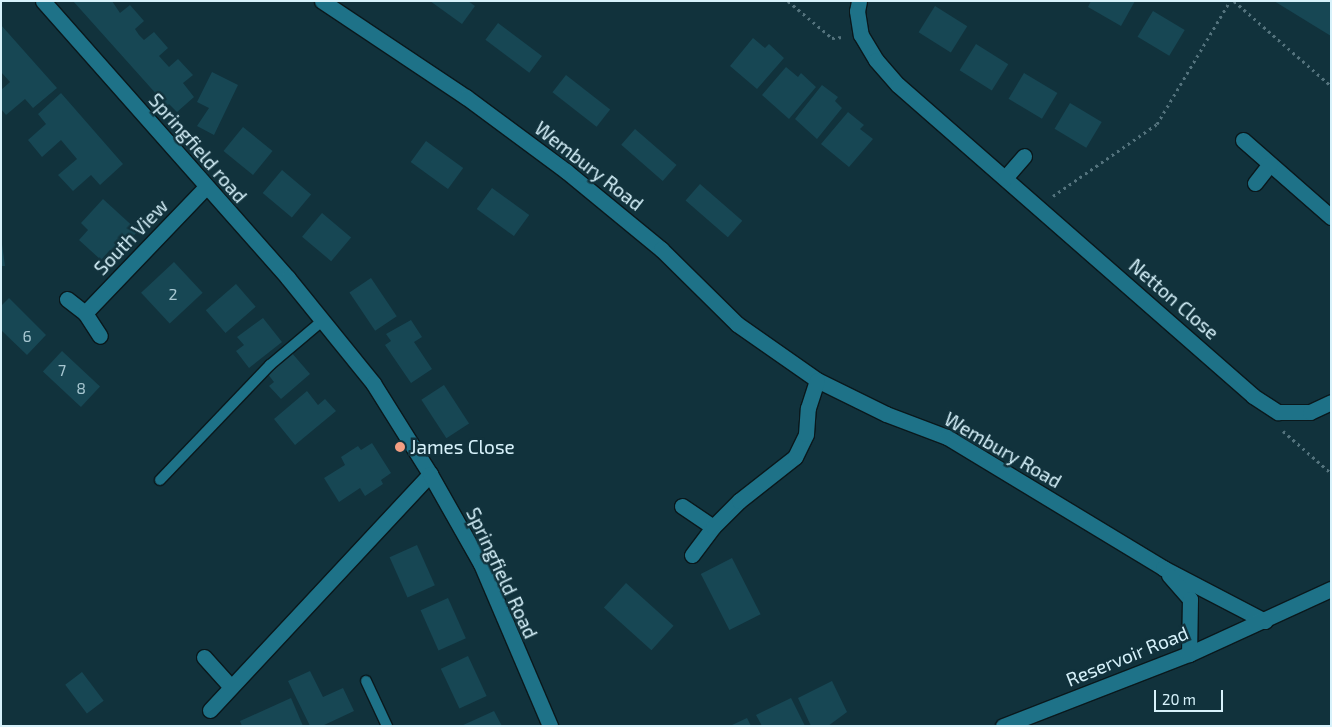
<!DOCTYPE html>
<html>
<head>
<meta charset="utf-8">
<style>
  body { margin:0 }
  #map { position:relative; width:1332px; height:727px; overflow:hidden; background:#11323c; font-family:"Exo 2",sans-serif }
  div>[style] { position:absolute }
  [style*='--x'] { left:calc(var(--x)*1px); top:calc(var(--y)*1px); width:calc(var(--w)*1px); rotate:calc(var(--a)*1deg) }
  .building>* { inset:0; background:#174754; transform-origin:0 0 }
  .path>* { height:3px; margin-top:-1.5px; transform-origin:0; background:repeating-linear-gradient(90deg,#54737d 0 2.5px,transparent 0 6.5px) }
  .roads { filter:drop-shadow(1px 0 #0a181c) drop-shadow(-1px 0 #0a181c) drop-shadow(0 1px #0a181c) drop-shadow(0 -1px #0a181c) }
  .lane>* { height:10px; margin:-5px; padding:0 5px; transform-origin:5px; border-radius:5px; background:#1e7288 }
  .street>* { height:15px; margin:-7.5px; padding:0 7.5px; transform-origin:7.5px; border-radius:7.5px; background:#1e7288 }
  .secondary>* { height:15px; margin:-7.5px; padding:0 7.5px; transform-origin:7.5px; border-radius:7.5px; background:#1e7288 }
  .dots>* { width:14px; height:14px; translate:-50% -50%; box-sizing:border-box; border:2px solid #11323c; border-radius:50% }
  span { translate:-50% -50%; white-space:nowrap; text-align:center; line-height:1.15; -webkit-text-stroke:5px #11323c; paint-order:stroke }
  .number-label { font-size:16px; color:#a7c7d1 }
  .number-label span { -webkit-text-stroke-width:0 }
  .street-label { font-size:19px; color:#d7f2fb }
  .poi-label { font-size:19px; color:#d7f2fb }
  .left { translate:0 -50%; text-align:left }
  .frame { position:absolute; inset:0; border:2px solid #d7f2fb; pointer-events:none }
  .scale { position:absolute; left:1154px; top:690px; width:69px; height:22px; box-sizing:border-box; border:2px solid #d7f2fb; border-top:0; padding-left:6px; font-size:15px; line-height:18px; white-space:nowrap; color:#d7f2fb; -webkit-text-stroke:4px #11323c; paint-order:stroke }
</style>
</head>
<body>
<div id="map">
  <div class="building">
    <i style="clip-path:polygon(73px 1px,112px 1px,120px 13px,130px 5px,144px 21px,135px 29px,139px 35px,144px 40px,154px 32px,168px 48px,159px 56px,169px 67px,178px 59px,193px 75px,183px 83px,194px 97px,177px 112px,169px 104px,167px 106px)"></i>
    <i style="clip-path:polygon(430px 1px,468px 1px,475px 6px,462px 24px)"></i>
    <i style="clip-path:polygon(1091px 1px,1135px 1px,1121px 26px,1088px 7px)"></i>
    <i style="clip-path:polygon(1274px 1px,1331px 1px,1331px 36px,1313px 25px)"></i>
    <i style="left:935px;top:6px;width:38px;height:31px;rotate:32deg"></i>
    <i style="left:1153px;top:11px;width:37px;height:30px;rotate:31deg"></i>
    <i style="left:498px;top:23px;width:55px;height:21px;rotate:37deg"></i>
    <i style="clip-path:polygon(1px 25px,57px 88px,33px 108px,25px 99px,6px 115px,1px 109px,1px 90px,10px 82px,1px 72px)"></i>
    <i style="clip-path:polygon(753px 38px,765px 48px,769px 44px,784px 58px,757px 89px,730px 66px)"></i>
    <i style="left:976px;top:44px;width:38px;height:31px;rotate:32deg"></i>
    <i style="clip-path:polygon(786px 67px,798px 77px,801px 73px,816px 87px,789px 119px,762px 95px)"></i>
    <i style="clip-path:polygon(212px 72px,238px 85px,214px 135px,197px 126px,209px 108px,197px 102px)"></i>
    <i style="left:1024px;top:73px;width:39px;height:30px;rotate:31deg"></i>
    <i style="left:566px;top:75px;width:56px;height:22px;rotate:38deg"></i>
    <i style="clip-path:polygon(822px 85px,838px 97px,835px 101px,842px 108px,817px 139px,795px 119px)"></i>
    <i style="clip-path:polygon(61px 93px,123px 164px,100px 185px,91px 175px,73px 191px,58px 175px,77px 159px,61px 140px,42px 157px,28px 140px,46px 124px,38px 114px)"></i>
    <i style="left:1070px;top:103px;width:37px;height:30px;rotate:31deg"></i>
    <i style="clip-path:polygon(848px 112px,864px 125px,860px 129px,873px 139px,849px 167px,821px 144px)"></i>
    <i style="left:243px;top:127px;width:38px;height:31px;rotate:39deg"></i>
    <i style="left:635px;top:129px;width:55px;height:21px;rotate:41deg"></i>
    <i style="left:426px;top:141px;width:46px;height:26px;rotate:36deg"></i>
    <i style="left:282px;top:170px;width:38px;height:30px;rotate:40deg"></i>
    <i style="left:700px;top:184px;width:56px;height:22px;rotate:41deg"></i>
    <i style="left:492px;top:188px;width:46px;height:26px;rotate:36deg"></i>
    <i style="clip-path:polygon(103px 199px,138px 231px,116px 255px,110px 250px,101px 260px,79px 240px,88px 230px,81px 223px)"></i>
    <i style="left:322px;top:213px;width:38px;height:31px;rotate:40deg"></i>
    <i style="clip-path:polygon(1px 237px,5px 266px,1px 266px)"></i>
    <i style="left:174px;top:262px;width:42px;height:45px;rotate:47deg"></i>
    <i style="left:371px;top:278px;width:46px;height:26px;rotate:56deg"></i>
    <i style="left:236px;top:284px;width:30px;height:40px;rotate:49deg"></i>
    <i style="clip-path:polygon(9px 298px,46px 335px,27px 355px,1px 330px,1px 306px)"></i>
    <i style="clip-path:polygon(263px 318px,282px 342px,249px 368px,236px 351px,244px 345px,237px 337px)"></i>
    <i style="clip-path:polygon(411px 320px,422px 337px,414px 342px,432px 369px,411px 383px,385px 345px,391px 341px,386px 334px)"></i>
    <i style="left:62px;top:351px;width:52px;height:28px;rotate:43deg"></i>
    <i style="clip-path:polygon(291px 352px,310px 374px,281px 399px,269px 386px,274px 382px,267px 373px)"></i>
    <i style="left:444px;top:385px;width:46px;height:27px;rotate:57deg"></i>
    <i style="clip-path:polygon(307px 391px,318px 405px,325px 399px,336px 411px,295px 445px,274px 419px)"></i>
    <i style="clip-path:polygon(372px 443px,391px 473px,381px 480px,383px 484px,365px 496px,360px 488px,339px 502px,324px 478px,345px 465px,341px 457px,358px 446px,361px 450px)"></i>
    <i style="left:417px;top:545px;width:44px;height:30px;rotate:66deg"></i>
    <i style="left:732px;top:558px;width:63px;height:35px;rotate:63deg"></i>
    <i style="left:626px;top:583px;width:64px;height:33px;rotate:42deg"></i>
    <i style="left:448px;top:598px;width:44px;height:30px;rotate:66deg"></i>
    <i style="left:468px;top:656px;width:44px;height:30px;rotate:65deg"></i>
    <i style="clip-path:polygon(310px 671px,323px 697px,343px 688px,354px 711px,322px 726px,310px 726px,288px 681px)"></i>
    <i style="left:82px;top:672px;width:36px;height:21px;rotate:53deg"></i>
    <i style="clip-path:polygon(832px 681px,847px 712px,828px 726px,811px 726px,798px 698px)"></i>
    <i style="clip-path:polygon(291px 698px,303px 726px,242px 726px,240px 721px)"></i>
    <i style="clip-path:polygon(791px 698px,805px 726px,762px 726px,756px 715px)"></i>
    <i style="clip-path:polygon(494px 711px,502px 726px,461px 726px)"></i>
    <i style="clip-path:polygon(747px 718px,751px 726px,730px 726px)"></i>
  </div>
  <div class="path">
    <i style="--x:788;--y:1;--w:57;--a:40.1"></i>
    <i style="--x:832;--y:38;--w:11;--a:-5"></i>
    <i style="--x:1234;--y:1;--w:129;--a:41.2"></i>
    <i style="--x:1053;--y:196;--w:126;--a:-34.7"></i>
    <i style="--x:1157;--y:124;--w:143;--a:-59.3"></i>
    <i style="--x:1283;--y:431;--w:64;--a:41.2"></i>
  </div>
  <div class="roads">
    <div class="lane">
      <i style="--x:160;--y:480;--w:159;--a:-46.3"></i>
      <i style="--x:270;--y:365;--w:68;--a:-40.2"></i>
      <i style="--x:366;--y:681;--w:50;--a:65"></i>
    </div>
    <div class="street">
      <i style="--x:322;--y:1;--w:173;--a:33.7"></i>
      <i style="--x:466;--y:97;--w:124;--a:36.5"></i>
      <i style="--x:566;--y:171;--w:123;--a:39.4"></i>
      <i style="--x:661;--y:249;--w:107;--a:44.6"></i>
      <i style="--x:737;--y:324;--w:98;--a:35"></i>
      <i style="--x:817;--y:380;--w:77;--a:26.2"></i>
      <i style="--x:886;--y:414;--w:65;--a:20.7"></i>
      <i style="--x:947;--y:437;--w:253;--a:31.2"></i>
      <i style="--x:1163;--y:568;--w:115;--a:27.5"></i>
      <i style="--x:859;--y:1;--w:10;--a:101"></i>
      <i style="--x:857;--y:11;--w:24;--a:81"></i>
      <i style="--x:861;--y:35;--w:29;--a:59"></i>
      <i style="--x:876;--y:60;--w:33;--a:49"></i>
      <i style="--x:898;--y:85;--w:472;--a:41.2"></i>
      <i style="--x:1253;--y:396;--w:30;--a:33"></i>
      <i style="--x:1278;--y:412;--w:32;--a:0"></i>
      <i style="--x:1310;--y:412;--w:23;--a:-25"></i>
      <i style="--x:1243;--y:140;--w:117;--a:41.2"></i>
      <i style="--x:1005;--y:178;--w:29;--a:-49"></i>
      <i style="--x:1255;--y:183;--w:24;--a:-52"></i>
      <i style="--x:67;--y:299;--w:23;--a:38"></i>
      <i style="--x:85;--y:313;--w:27;--a:57"></i>
      <i style="--x:85;--y:313;--w:173;--a:-46.2"></i>
      <i style="--x:682;--y:506;--w:37;--a:34"></i>
      <i style="--x:692;--y:555;--w:35;--a:-53"></i>
      <i style="--x:713;--y:527;--w:37;--a:-45"></i>
      <i style="--x:739;--y:501;--w:71;--a:-38.2"></i>
      <i style="--x:795;--y:457;--w:25;--a:-64"></i>
      <i style="--x:806;--y:434;--w:26;--a:-86"></i>
      <i style="--x:808;--y:408;--w:29;--a:-72"></i>
      <i style="--x:1169;--y:575;--w:32;--a:49"></i>
      <i style="--x:1190;--y:599;--w:55;--a:91"></i>
      <i style="--x:204;--y:657;--w:40;--a:48"></i>
      <i style="--x:210;--y:710;--w:323;--a:-47"></i>
    </div>
    <div class="secondary">
      <i style="--x:43;--y:1;--w:370;--a:48.5"></i>
      <i style="--x:288;--y:278;--w:135;--a:51"></i>
      <i style="--x:373;--y:383;--w:107;--a:57.9"></i>
      <i style="--x:430;--y:474;--w:103;--a:60.5"></i>
      <i style="--x:481;--y:564;--w:176;--a:66.9"></i>
      <i style="--x:1003;--y:726;--w:199;--a:-21.2"></i>
      <i style="--x:1189;--y:654;--w:156;--a:-24.6"></i>
    </div>
  </div>
  <div class="dots">
    <i style="left:400px;top:447px;background:#f39f83"></i>
  </div>
  <div class="number-label">
    <span style="left:173px;top:294px">2</span>
    <span style="left:27px;top:336px">6</span>
    <span style="left:62px;top:370px">7</span>
    <span style="left:81px;top:388px">8</span>
  </div>
  <div class="street-label">
    <span style="left:198px;top:148px;rotate:49deg">Springfield road</span>
    <span style="left:589px;top:166px;rotate:38deg">Wembury Road</span>
    <span style="left:131px;top:237px;rotate:-46deg">South View</span>
    <span style="left:1174px;top:299px;rotate:41deg">Netton Close</span>
    <span style="left:1003px;top:450px;rotate:30deg">Wembury Road</span>
    <span style="left:502px;top:573px;rotate:65deg">Springfield Road</span>
    <span style="left:1127px;top:656px;rotate:-22deg">Reservoir Road</span>
  </div>
  <div class="poi-label">
    <span class="left" style="left:410px;top:447px">James Close</span>
  </div>
  <div class="frame"></div>
  <div class="scale">20 m</div>
</div>
</body>
</html>
